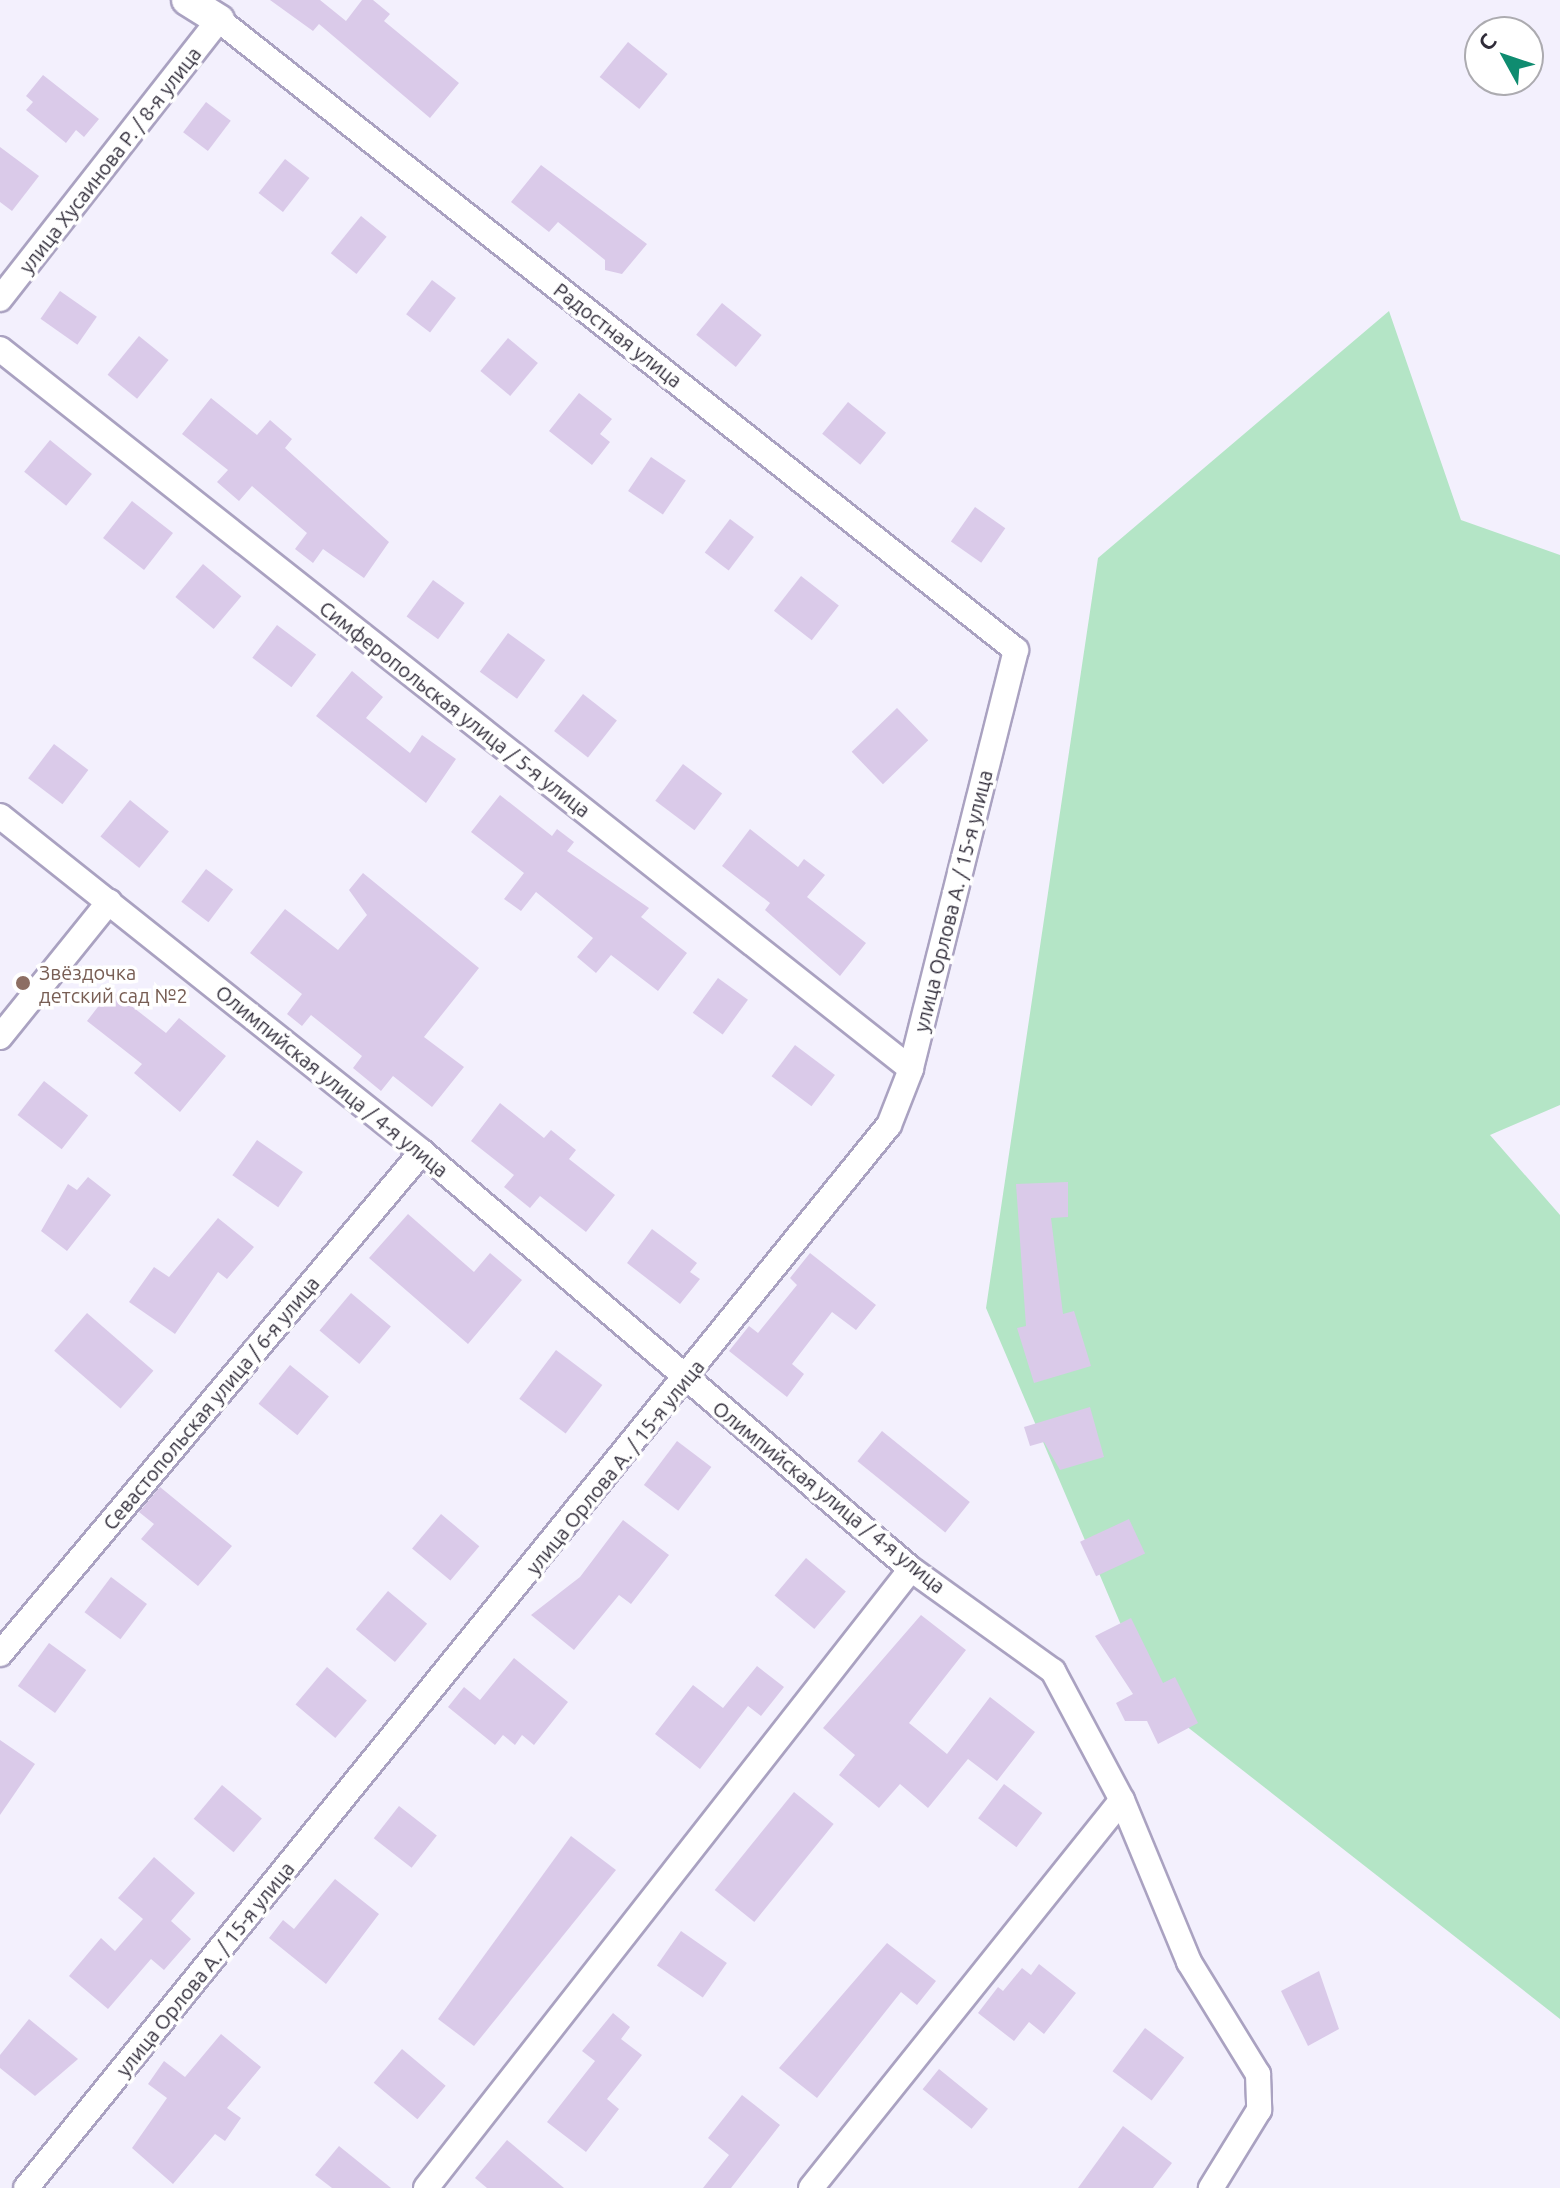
<!DOCTYPE html>
<html>
<head>
<meta charset="utf-8">
<style>
  body { margin:0 }
  #map { position:relative; width:1560px; height:2188px; overflow:hidden; background:#f3f0fd; font-family:Ubuntu,sans-serif }
  div>[style] { position:absolute }
  [style*='--x'] { left:calc(var(--x)*1px); top:calc(var(--y)*1px); width:calc(var(--w)*1px); rotate:calc(var(--a)*1deg) }
  .green>* { inset:0; background:#b4e5c6 }
  .building>* { inset:0; background:#dacae9; transform-origin:0 0 }
  .roads { filter:drop-shadow(2px 0 #aaa2c1) drop-shadow(-2px 0 #aaa2c1) drop-shadow(0 2px #aaa2c1) drop-shadow(0 -2px #aaa2c1) }
  .minor>* { height:24px; margin:-12px; padding:0 12px; transform-origin:12px; border-radius:12px; background:#fff }
  .tertiary>* { height:30px; margin:-15px; padding:0 15px; transform-origin:15px; border-radius:15px; background:#fff }
  .dots>* { width:22px; height:22px; translate:-50% -50%; box-sizing:border-box; border:4px solid #fff; border-radius:50% }
  span { translate:-50% -50%; white-space:nowrap; text-align:center; line-height:1.15; -webkit-text-stroke:7px #fff; paint-order:stroke }
  .street-label { font-size:20px; color:#302c39 }
  .education-label { font-size:20px; color:#785e54 }
  .left { translate:0 -50%; text-align:left }
  .north { position:absolute; left:1464px; top:16px; width:80px; height:80px; box-sizing:border-box; background:#fff; border:2px solid #acabb0; border-radius:50%; rotate:310deg; font-size:22px; font-weight:700; line-height:32px; text-align:center; color:#302c39 }
  .north::after { content:''; display:block; margin:auto; width:28px; height:36px; background:#0f8c70; clip-path:polygon(50% 0,100% 100%,50% 72%,0 100%) }
</style>
</head>
<body>
<div id="map">
  <div class="green">
    <i style="clip-path:polygon(1389px 311px,1461px 520px,1560px 555px,1560px 1105px,1490px 1135px,1560px 1215px,1560px 2019px,1153px 1700px,986px 1308px,1098px 558px)"></i>
  </div>
  <div class="building">
    <i style="clip-path:polygon(270px 0,320px 0,346px 21px,362px 0,373px 0,390px 14px,384px 21px,459px 83px,430px 118px,319px 24px,313px 31px)"></i>
    <i style="left:628px;top:42px;width:51px;height:45px;rotate:39deg"></i>
    <i style="clip-path:polygon(43px 75px,99px 119px,84px 137px,76px 130px,66px 143px,26px 110px,33px 102px,26px 96px)"></i>
    <i style="left:206px;top:102px;width:31px;height:38px;rotate:37deg"></i>
    <i style="clip-path:polygon(0 147px,39px 176px,12px 211px,0 202px)"></i>
    <i style="left:285px;top:159px;width:31px;height:43px;rotate:38deg"></i>
    <i style="clip-path:polygon(541px 165px,647px 244px,622px 274px,605px 270px,605px 260px,558px 222px,549px 232px,511px 202px)"></i>
    <i style="left:361px;top:216px;width:33px;height:48px;rotate:39deg"></i>
    <i style="left:432px;top:280px;width:30px;height:43px;rotate:37deg"></i>
    <i style="left:60px;top:291px;width:45px;height:34px;rotate:35deg"></i>
    <i style="left:722px;top:303px;width:51px;height:41px;rotate:39deg"></i>
    <i style="left:139px;top:336px;width:38px;height:50px;rotate:39deg"></i>
    <i style="left:508px;top:338px;width:39px;height:43px;rotate:40deg"></i>
    <i style="clip-path:polygon(579px 393px,612px 419px,600px 434px,610px 442px,592px 465px,549px 431px)"></i>
    <i style="clip-path:polygon(211px 398px,257px 435px,270px 420px,292px 439px,285px 448px,389px 542px,364px 578px,323px 549px,313px 563px,295px 549px,307px 533px,252px 486px,239px 501px,217px 482px,228px 470px,182px 434px)"></i>
    <i style="left:848px;top:402px;width:49px;height:41px;rotate:39deg"></i>
    <i style="left:50px;top:440px;width:54px;height:41px;rotate:39deg"></i>
    <i style="left:651px;top:457px;width:42px;height:41px;rotate:34deg"></i>
    <i style="left:132px;top:501px;width:52px;height:47px;rotate:38deg"></i>
    <i style="left:975px;top:507px;width:37px;height:42px;rotate:35deg"></i>
    <i style="left:730px;top:519px;width:30px;height:42px;rotate:37deg"></i>
    <i style="left:203px;top:564px;width:50px;height:43px;rotate:40deg"></i>
    <i style="left:801px;top:576px;width:48px;height:44px;rotate:38deg"></i>
    <i style="left:433px;top:580px;width:39px;height:45px;rotate:36deg"></i>
    <i style="left:277px;top:625px;width:49px;height:41px;rotate:37deg"></i>
    <i style="left:508px;top:633px;width:46px;height:48px;rotate:36deg"></i>
    <i style="clip-path:polygon(352px 671px,383px 697px,366px 718px,410px 753px,422px 735px,456px 759px,426px 803px,316px 716px)"></i>
    <i style="left:583px;top:694px;width:43px;height:47px;rotate:38deg"></i>
    <i style="left:897px;top:708px;width:45px;height:63px;rotate:46deg"></i>
    <i style="left:54px;top:744px;width:43px;height:43px;rotate:37deg"></i>
    <i style="left:683px;top:764px;width:49px;height:46px;rotate:37deg"></i>
    <i style="clip-path:polygon(500px 795px,552px 836px,557px 829px,574px 842px,567px 851px,649px 908px,641px 917px,687px 953px,658px 991px,611px 955px,596px 973px,577px 957px,593px 938px,536px 892px,521px 911px,504px 899px,524px 873px,471px 832px)"></i>
    <i style="left:130px;top:800px;width:50px;height:47px;rotate:39deg"></i>
    <i style="clip-path:polygon(750px 829px,798px 867px,804px 859px,825px 875px,807px 897px,866px 943px,840px 976px,765px 910px,770px 903px,722px 866px)"></i>
    <i style="left:206px;top:869px;width:34px;height:41px;rotate:37deg"></i>
    <i style="clip-path:polygon(363px 873px,479px 968px,424px 1037px,464px 1067px,432px 1107px,393px 1076px,381px 1091px,353px 1068px,362px 1056px,311px 1015px,302px 1026px,287px 1014px,302px 994px,250px 953px,285px 909px,338px 950px,367px 915px,349px 890px)"></i>
    <i style="left:718px;top:978px;width:37px;height:43px;rotate:36deg"></i>
    <i style="clip-path:polygon(111px 990px,166px 1033px,179px 1018px,226px 1056px,180px 1112px,134px 1073px,142px 1064px,87px 1021px)"></i>
    <i style="left:795px;top:1045px;width:50px;height:39px;rotate:37deg"></i>
    <i style="left:44px;top:1081px;width:56px;height:43px;rotate:38deg"></i>
    <i style="clip-path:polygon(500px 1103px,544px 1138px,551px 1130px,576px 1150px,569px 1159px,615px 1195px,586px 1232px,540px 1196px,530px 1208px,504px 1187px,514px 1175px,471px 1141px)"></i>
    <i style="left:257px;top:1140px;width:56px;height:43px;rotate:35deg"></i>
    <i style="clip-path:polygon(88px 1177px,111px 1195px,67px 1251px,41px 1231px,68px 1184px,77px 1190px)"></i>
    <i style="clip-path:polygon(1068px 1182px,1068px 1217px,1051px 1218px,1063px 1314px,1074px 1311px,1091px 1366px,1034px 1383px,1017px 1328px,1026px 1326px,1016px 1184px)"></i>
    <i style="clip-path:polygon(408px 1214px,474px 1272px,490px 1253px,522px 1280px,468px 1344px,369px 1258px)"></i>
    <i style="clip-path:polygon(218px 1218px,254px 1247px,227px 1279px,218px 1272px,175px 1334px,129px 1302px,154px 1267px,169px 1277px)"></i>
    <i style="clip-path:polygon(652px 1229px,697px 1263px,690px 1272px,700px 1279px,680px 1304px,627px 1263px)"></i>
    <i style="clip-path:polygon(810px 1253px,876px 1305px,856px 1330px,832px 1312px,792px 1364px,804px 1374px,787px 1397px,729px 1351px,749px 1326px,758px 1333px,797px 1285px,790px 1278px)"></i>
    <i style="left:351px;top:1293px;width:52px;height:49px;rotate:40deg"></i>
    <i style="left:87px;top:1313px;width:88px;height:50px;rotate:41deg"></i>
    <i style="left:556px;top:1350px;width:58px;height:61px;rotate:37deg"></i>
    <i style="left:290px;top:1365px;width:50px;height:50px;rotate:39deg"></i>
    <i style="clip-path:polygon(1090px 1407px,1104px 1457px,1060px 1470px,1044px 1442px,1030px 1446px,1024px 1427px)"></i>
    <i style="left:882px;top:1431px;width:113px;height:39px;rotate:39deg"></i>
    <i style="left:677px;top:1441px;width:43px;height:55px;rotate:37deg"></i>
    <i style="clip-path:polygon(160px 1487px,232px 1546px,198px 1586px,141px 1539px,154px 1524px,139px 1512px)"></i>
    <i style="left:441px;top:1514px;width:50px;height:45px;rotate:40deg"></i>
    <i style="left:1129px;top:1519px;width:38px;height:54px;rotate:65deg"></i>
    <i style="clip-path:polygon(623px 1520px,669px 1555px,631px 1604px,619px 1595px,574px 1650px,531px 1615px,580px 1577px)"></i>
    <i style="left:806px;top:1558px;width:52px;height:49px;rotate:40deg"></i>
    <i style="left:111px;top:1577px;width:45px;height:44px;rotate:37deg"></i>
    <i style="left:388px;top:1591px;width:51px;height:50px;rotate:40deg"></i>
    <i style="clip-path:polygon(921px 1615px,966px 1650px,909px 1723px,947px 1754px,990px 1697px,1035px 1732px,997px 1781px,968px 1759px,928px 1808px,900px 1784px,879px 1808px,839px 1775px,855px 1755px,823px 1728px)"></i>
    <i style="clip-path:polygon(1131px 1618px,1163px 1683px,1175px 1677px,1198px 1723px,1158px 1744px,1147px 1721px,1125px 1721px,1116px 1703px,1133px 1694px,1095px 1636px)"></i>
    <i style="left:49px;top:1643px;width:46px;height:53px;rotate:36deg"></i>
    <i style="clip-path:polygon(514px 1658px,568px 1702px,534px 1745px,522px 1735px,515px 1745px,503px 1735px,495px 1745px,448px 1707px,464px 1687px,480px 1700px)"></i>
    <i style="clip-path:polygon(757px 1666px,784px 1687px,761px 1716px,748px 1706px,700px 1769px,655px 1734px,693px 1685px,723px 1708px)"></i>
    <i style="left:327px;top:1667px;width:52px;height:49px;rotate:40deg"></i>
    <i style="clip-path:polygon(0 1740px,35px 1764px,0 1815px)"></i>
    <i style="left:1004px;top:1784px;width:48px;height:43px;rotate:37deg"></i>
    <i style="left:222px;top:1785px;width:52px;height:44px;rotate:40deg"></i>
    <i style="left:794px;top:1792px;width:51px;height:126px;rotate:39deg"></i>
    <i style="left:399px;top:1806px;width:48px;height:41px;rotate:38deg"></i>
    <i style="clip-path:polygon(571px 1836px,616px 1870px,474px 2046px,438px 2019px)"></i>
    <i style="clip-path:polygon(154px 1857px,195px 1893px,171px 1921px,191px 1939px,164px 1970px,151px 1959px,108px 2009px,69px 1976px,101px 1938px,115px 1951px,143px 1919px,118px 1898px)"></i>
    <i style="clip-path:polygon(335px 1879px,379px 1914px,326px 1984px,269px 1938px,283px 1920px,294px 1929px)"></i>
    <i style="left:681px;top:1931px;width:56px;height:42px;rotate:35deg"></i>
    <i style="clip-path:polygon(887px 1943px,936px 1981px,917px 2005px,901px 1992px,817px 2098px,779px 2068px)"></i>
    <i style="clip-path:polygon(1039px 1964px,1076px 1993px,1044px 2034px,1029px 2022px,1014px 2041px,978px 2013px,998px 1987px,1003px 1991px,1022px 1968px,1031px 1975px)"></i>
    <i style="clip-path:polygon(1319px 1971px,1339px 2029px,1308px 2046px,1281px 1991px)"></i>
    <i style="clip-path:polygon(613px 2013px,630px 2027px,621px 2039px,642px 2055px,607px 2099px,619px 2109px,586px 2152px,547px 2122px,595px 2061px,582px 2051px)"></i>
    <i style="clip-path:polygon(29px 2019px,78px 2059px,35px 2096px,0 2068px,0 2055px)"></i>
    <i style="left:1145px;top:2028px;width:49px;height:54px;rotate:37deg"></i>
    <i style="clip-path:polygon(221px 2034px,261px 2067px,227px 2108px,241px 2118px,225px 2141px,215px 2134px,173px 2184px,132px 2148px,167px 2098px,148px 2084px,164px 2061px,185px 2077px)"></i>
    <i style="left:402px;top:2049px;width:57px;height:44px;rotate:40deg"></i>
    <i style="left:939px;top:2069px;width:63px;height:26px;rotate:39deg"></i>
    <i style="clip-path:polygon(742px 2095px,780px 2125px,731px 2188px,703px 2188px,729px 2155px,708px 2138px)"></i>
    <i style="clip-path:polygon(1123px 2126px,1172px 2163px,1153px 2188px,1078px 2188px)"></i>
    <i style="clip-path:polygon(507px 2140px,564px 2188px,487px 2188px,475px 2178px)"></i>
    <i style="clip-path:polygon(339px 2146px,391px 2188px,332px 2188px,315px 2175px)"></i>
  </div>
  <div class="roads">
    <div class="minor">
      <i style="--x:0;--y:299;--w:355;--a:-51.9"></i>
      <i style="--x:219;--y:20;--w:1016;--a:38.33"></i>
      <i style="--x:1016;--y:650;--w:432;--a:104.1"></i>
      <i style="--x:911;--y:1069;--w:60;--a:111.4"></i>
      <i style="--x:889;--y:1125;--w:1369;--a:129.07"></i>
      <i style="--x:0;--y:349;--w:1161;--a:38.32"></i>
      <i style="--x:0;--y:816;--w:539;--a:38.53"></i>
      <i style="--x:422;--y:1152;--w:643;--a:40.46"></i>
      <i style="--x:911;--y:1569;--w:175;--a:35.7"></i>
      <i style="--x:1053;--y:1671;--w:146;--a:61.9"></i>
      <i style="--x:1122;--y:1800;--w:175;--a:67.5"></i>
      <i style="--x:1189;--y:1962;--w:132;--a:58.4"></i>
      <i style="--x:1258;--y:2074;--w:36;--a:88"></i>
      <i style="--x:1259;--y:2110;--w:92;--a:121.6"></i>
      <i style="--x:0;--y:1037;--w:174;--a:-51.1"></i>
      <i style="--x:0;--y:1654;--w:656;--a:-49.95"></i>
      <i style="--x:426;--y:2188;--w:786;--a:-51.92"></i>
      <i style="--x:811;--y:2188;--w:497;--a:-51.3"></i>
    </div>
    <div class="tertiary">
      <i style="--x:187;--y:0;--w:38;--a:32"></i>
    </div>
  </div>
  <div class="dots">
    <i style="left:23px;top:983px;background:#8d6e63"></i>
  </div>
  <div class="street-label">
    <span style="left:110px;top:160px;rotate:-52deg">улица Хусаинова Р. / 8-я улица</span>
    <span style="left:618px;top:335px;rotate:38deg">Радостная улица</span>
    <span style="left:455px;top:709px;rotate:38deg">Симферопольская улица / 5-я улица</span>
    <span style="left:953px;top:901px;rotate:-76deg">улица Орлова А. / 15-я улица</span>
    <span style="left:332px;top:1081px;rotate:39deg">Олимпийская улица / 4-я улица</span>
    <span style="left:211px;top:1403px;rotate:-50deg">Севастопольская улица / 6-я улица</span>
    <span style="left:615px;top:1467px;rotate:-51deg">улица Орлова А. / 15-я улица</span>
    <span style="left:829px;top:1497px;rotate:39deg">Олимпийская улица / 4-я улица</span>
    <span style="left:205px;top:1969px;rotate:-51deg">улица Орлова А. / 15-я улица</span>
  </div>
  <div class="education-label">
    <span class="left" style="left:39px;top:984px">Звёздочка<br>детский сад №2</span>
  </div>
  <div class="north">С</div>
</div>
</body>
</html>
